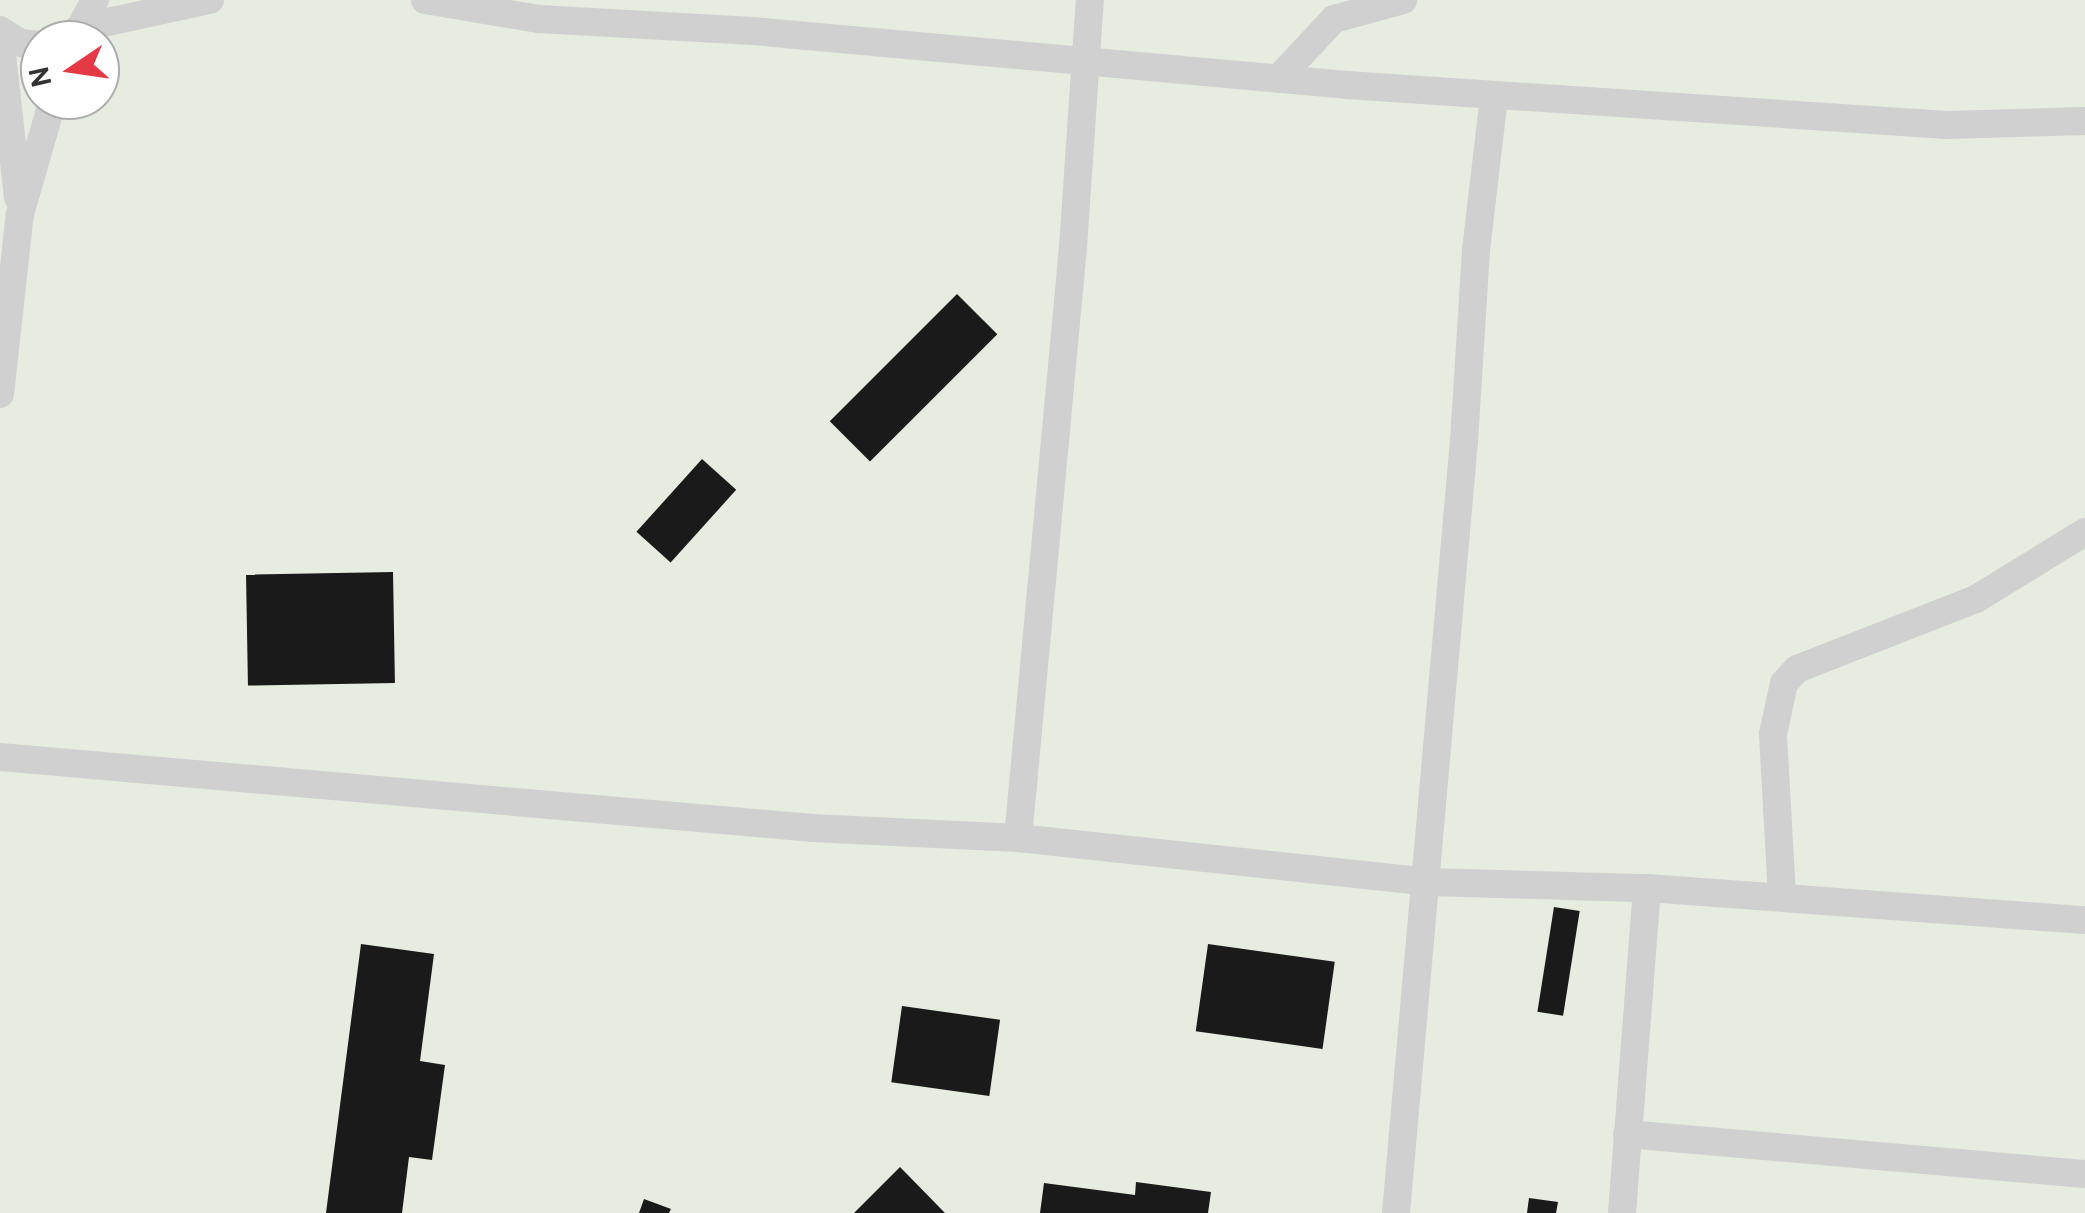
<!DOCTYPE html>
<html>
<head>
<meta charset="utf-8">
<style>
  body { margin:0 }
  #map { position:relative; width:2085px; height:1213px; overflow:hidden; background:#fff; font-family:Overpass,sans-serif }
  div>[style] { position:absolute }
  [style*='--x'] { left:calc(var(--x)*1px); top:calc(var(--y)*1px); width:calc(var(--w)*1px); rotate:calc(var(--a)*1deg) }
  .green>* { inset:0; background:#e6ecdf }
  .building>* { inset:0; background:#1a1a1a; transform-origin:0 0 }
  .street>* { height:28px; margin:-14px; padding:0 14px; transform-origin:14px; border-radius:14px; background:#d0d0d0 }
  span { translate:-50% -50%; white-space:nowrap; text-align:center; line-height:1.15; -webkit-text-stroke:10px #fff; paint-order:stroke }
  .north { position:absolute; left:20px; top:20px; width:100px; height:100px; box-sizing:border-box; background:#fff; border:2px solid #adadad; border-radius:50%; rotate:257deg; font-size:28px; font-weight:700; line-height:40px; text-align:center; color:#333 }
  .north::after { content:''; display:block; margin:auto; width:35px; height:45px; background:#e63946; clip-path:polygon(50% 0,100% 100%,50% 72%,0 100%) }
</style>
</head>
<body>
<div id="map">
  <div class="green">
    <i style="clip-path:polygon(evenodd,0 0,2085px 0,2085px 1213px,0 1213px,0 0,40px 40px,100px 40px,100px 100px,40px 100px,40px 40px)"></i>
  </div>
  <div class="building">
    <i style="left:957px;top:294px;width:57px;height:180px;rotate:45deg"></i>
    <i style="left:702px;top:459px;width:46px;height:98px;rotate:42deg"></i>
    <i style="left:393px;top:572px;width:111px;height:147px;rotate:89deg"></i>
    <i style="left:1554px;top:907px;width:26px;height:106px;rotate:9deg"></i>
    <i style="clip-path:polygon(361px 944px,434px 954px,420px 1061px,445px 1065px,432px 1160px,409px 1157px,402px 1213px,326px 1213px)"></i>
    <i style="left:1208px;top:944px;width:128px;height:88px;rotate:8deg"></i>
    <i style="left:902px;top:1006px;width:99px;height:77px;rotate:8deg"></i>
    <i style="clip-path:polygon(900px 1167px,945px 1213px,854px 1213px)"></i>
    <i style="clip-path:polygon(1136px 1182px,1211px 1192px,1208px 1213px,1040px 1213px,1044px 1183px,1135px 1195px)"></i>
    <i style="clip-path:polygon(1529px 1198px,1558px 1202px,1556px 1213px,1527px 1213px)"></i>
    <i style="clip-path:polygon(644px 1199px,671px 1209px,669px 1213px,639px 1213px)"></i>
  </div>
  <div class="street">
    <i style="--x:425;--y:0;--w:116;--a:9.5"></i>
    <i style="--x:539;--y:19;--w:214;--a:3.2"></i>
    <i style="--x:753;--y:31;--w:596;--a:5.19"></i>
    <i style="--x:1347;--y:85;--w:601;--a:3.81"></i>
    <i style="--x:1947;--y:125;--w:138;--a:-1.7"></i>
    <i style="--x:80;--y:28;--w:133;--a:-12.2"></i>
    <i style="--x:0;--y:30;--w:25;--a:32"></i>
    <i style="--x:21;--y:43;--w:19;--a:6"></i>
    <i style="--x:0;--y:37;--w:161;--a:83.6"></i>
    <i style="--x:61;--y:40;--w:22;--a:-32"></i>
    <i style="--x:80;--y:28;--w:32;--a:-62"></i>
    <i style="--x:1278;--y:79;--w:82;--a:-47"></i>
    <i style="--x:1334;--y:19;--w:72;--a:-15.4"></i>
    <i style="--x:0;--y:394;--w:181;--a:-83.7"></i>
    <i style="--x:20;--y:214;--w:119;--a:-73.9"></i>
    <i style="--x:0;--y:757;--w:816;--a:4.99"></i>
    <i style="--x:813;--y:828;--w:205;--a:2.8"></i>
    <i style="--x:1018;--y:838;--w:411;--a:6.1"></i>
    <i style="--x:1427;--y:882;--w:220;--a:1.6"></i>
    <i style="--x:1647;--y:888;--w:439;--a:4.2"></i>
    <i style="--x:1018;--y:838;--w:594;--a:-84.68"></i>
    <i style="--x:1073;--y:247;--w:248;--a:-86.1"></i>
    <i style="--x:1782;--y:896;--w:162;--a:-93.2"></i>
    <i style="--x:1773;--y:734;--w:52;--a:-77.8"></i>
    <i style="--x:1784;--y:683;--w:19;--a:-47"></i>
    <i style="--x:1797;--y:669;--w:192;--a:-21.4"></i>
    <i style="--x:1976;--y:599;--w:128;--a:-31.6"></i>
    <i style="--x:1627;--y:1134;--w:460;--a:5"></i>
    <i style="--x:1396;--y:1213;--w:775;--a:-84.97"></i>
    <i style="--x:1464;--y:441;--w:191;--a:-86.4"></i>
    <i style="--x:1476;--y:250;--w:155;--a:-83.3"></i>
    <i style="--x:1622;--y:1213;--w:326;--a:-85.6"></i>
  </div>
  <div class="north">N</div>
</div>
</body>
</html>
